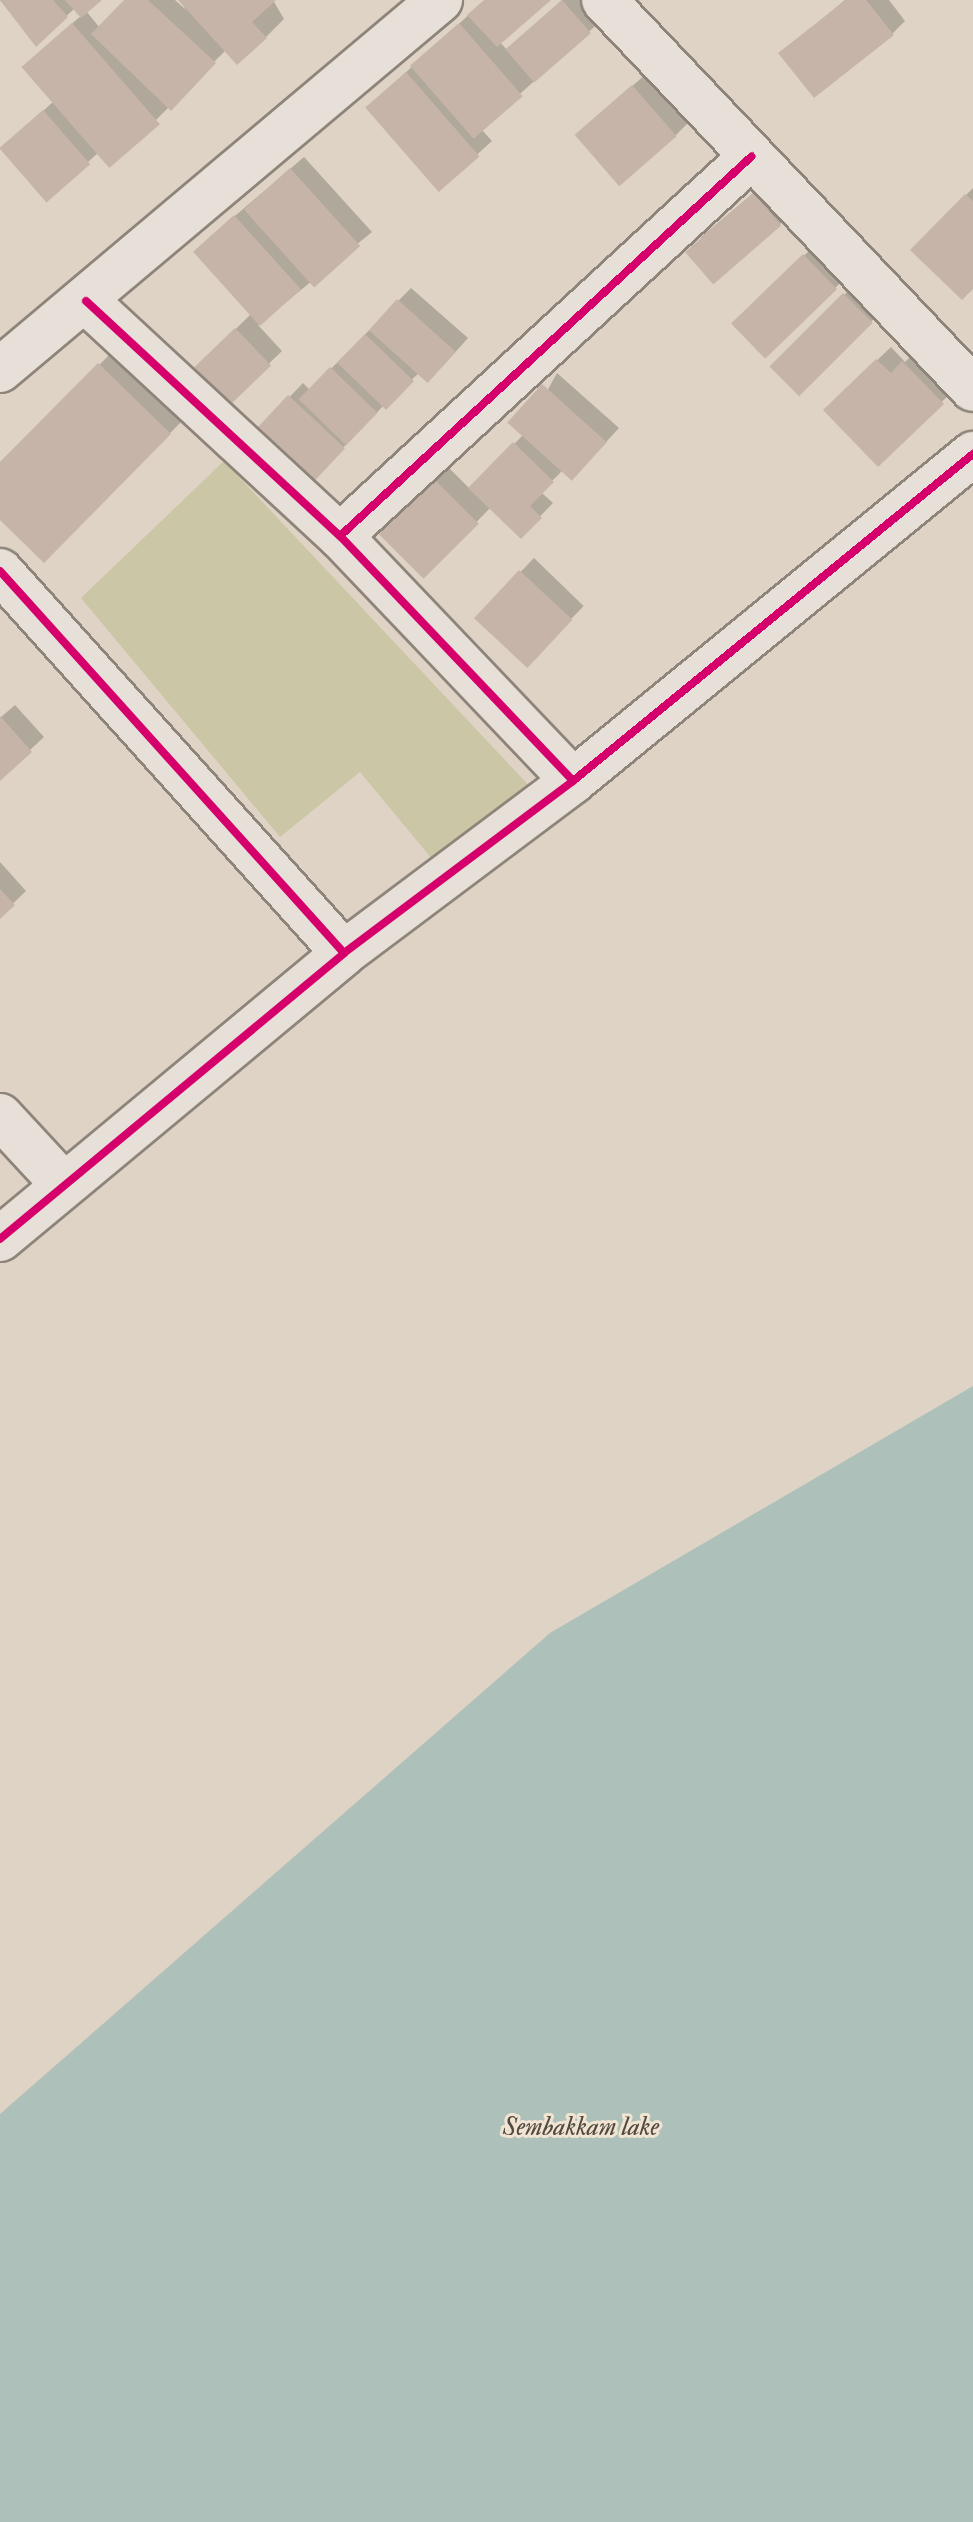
<!DOCTYPE html>
<html>
<head>
<meta charset="utf-8">
<style>
  body { margin:0 }
  #map { position:relative; width:973px; height:2522px; overflow:hidden; background:#ded3c4; font-family:"IM FELL Double Pica",serif }
  div>[style] { position:absolute }
  [style*='--x'] { left:calc(var(--x)*1px); top:calc(var(--y)*1px); width:calc(var(--w)*1px); rotate:calc(var(--a)*1deg) }
  .green>* { inset:0; background:#cbc6a5 }
  .water>* { inset:0; background:#adc0b9 }
  .shadow>* { inset:0; background:#0003; transform-origin:0 0 }
  .building>* { inset:0; background:#c7b4a9; transform-origin:0 0 }
  .roads { filter:drop-shadow(2px 0 #8e847a) drop-shadow(-2px 0 #8e847a) drop-shadow(0 2px #8e847a) drop-shadow(0 -2px #8e847a) }
  .street>* { height:44px; margin:-22px; padding:0 22px; transform-origin:22px; border-radius:22px; background:#e6e0d8 }
  .cycleway>* { height:8px; margin:-4px; padding:0 4px; transform-origin:4px; border-radius:4px; background:#d6006c }
  span { translate:-50% -50%; white-space:nowrap; text-align:center; line-height:1.15; -webkit-text-stroke:6px #f1e4d2; paint-order:stroke }
  .water-label { font-size:26px; color:#504a41; font-style:italic }
</style>
</head>
<body>
<div id="map">
  <div class="green">
    <i style="clip-path:polygon(224px 461px,535px 792px,437px 865px,360px 772px,280px 837px,81px 598px)"></i>
  </div>
  <div class="water">
    <i style="clip-path:polygon(973px 1386px,973px 2522px,0 2522px,0 2114px,550px 1633px)"></i>
  </div>
  <div class="shadow">
    <i style="clip-path:polygon(0 0,99px 0,86px 11px,100px 28px,126px 0,175px 0,185px 9px,181px 0,273px 0,284px 19px,266px 37px,226px 50px,110px 166px,99px 152px,88px 162px,2px 148px,54px 101px,37px 54px,82px 15px,75px 8px,36px 44px)"></i>
    <i style="clip-path:polygon(485px 0,548px 0,500px 42px,507px 50px,562px 0,586px 0,603px 19px,481px 129px,492px 141px,439px 189px,381px 95px)"></i>
    <i style="clip-path:polygon(845px 0,889px 0,905px 21px,892px 34px,781px 53px)"></i>
    <i style="clip-path:polygon(646px 74px,689px 122px,676px 135px,590px 123px)"></i>
    <i style="clip-path:polygon(304px 157px,372px 232px,258px 325px,282px 351px,223px 408px,190px 374px,252px 313px,209px 238px)"></i>
    <i style="clip-path:polygon(768px 181px,793px 211px,780px 224px,700px 238px)"></i>
    <i style="clip-path:polygon(973px 188px,973px 286px,913px 250px)"></i>
    <i style="left:817px;top:243px;width:45px;height:116px;rotate:46deg"></i>
    <i style="left:857px;top:282px;width:38px;height:120px;rotate:45deg"></i>
    <i style="clip-path:polygon(411px 288px,468px 338px,441px 368px,419px 373px,385px 404px,311px 481px,258px 430px,303px 383px,310px 390px)"></i>
    <i style="clip-path:polygon(118px 346px,188px 415px,44px 560px,0 518px,0 465px)"></i>
    <i style="clip-path:polygon(891px 347px,905px 362px,917px 350px,955px 389px,878px 464px,825px 410px)"></i>
    <i style="clip-path:polygon(557px 373px,619px 428px,585px 465px,563px 470px,541px 492px,553px 503px,521px 536px,491px 507px,425px 575px,435px 454px,470px 489px,523px 435px)"></i>
    <i style="left:534px;top:558px;width:69px;height:83px;rotate:44deg"></i>
    <i style="clip-path:polygon(15px 705px,44px 737px,0 778px,0 718px)"></i>
    <i style="clip-path:polygon(0 862px,26px 891px,0 916px)"></i>
  </div>
  <div class="building">
    <i style="clip-path:polygon(0 0,53px 0,68px 17px,36px 47px)"></i>
    <i style="clip-path:polygon(65px 0,102px 0,81px 18px)"></i>
    <i style="clip-path:polygon(124px 0,148px 0,216px 63px,171px 111px,91px 34px)"></i>
    <i style="clip-path:polygon(178px 0,276px 0,252px 22px,267px 38px,237px 65px)"></i>
    <i style="clip-path:polygon(484px 0,551px 0,497px 47px,467px 15px)"></i>
    <i style="left:562px;top:0;width:44px;height:75px;rotate:49deg"></i>
    <i style="clip-path:polygon(846px 0,866px 0,894px 35px,814px 98px,778px 53px)"></i>
    <i style="left:72px;top:23px;width:134px;height:67px;rotate:49deg"></i>
    <i style="left:459px;top:23px;width:97px;height:65px;rotate:49deg"></i>
    <i style="left:406px;top:72px;width:112px;height:54px;rotate:49deg"></i>
    <i style="left:632px;top:85px;width:68px;height:76px;rotate:49deg"></i>
    <i style="left:43px;top:110px;width:72px;height:58px;rotate:49deg"></i>
    <i style="left:290px;top:168px;width:105px;height:62px;rotate:48deg"></i>
    <i style="left:753px;top:193px;width:43px;height:90px;rotate:49deg"></i>
    <i style="clip-path:polygon(965px 194px,973px 201px,973px 289px,962px 300px,910px 250px)"></i>
    <i style="left:234px;top:215px;width:100px;height:55px;rotate:48deg"></i>
    <i style="left:803px;top:254px;width:49px;height:100px;rotate:46deg"></i>
    <i style="left:843px;top:293px;width:42px;height:104px;rotate:45deg"></i>
    <i style="left:397px;top:299px;width:79px;height:42px;rotate:42deg"></i>
    <i style="left:235px;top:328px;width:52px;height:66px;rotate:46deg"></i>
    <i style="left:365px;top:334px;width:68px;height:40px;rotate:44deg"></i>
    <i style="clip-path:polygon(876px 359px,891px 373px,902px 361px,944px 404px,878px 467px,823px 410px)"></i>
    <i style="clip-path:polygon(98px 363px,171px 434px,44px 563px,0 520px,0 462px)"></i>
    <i style="left:330px;top:367px;width:66px;height:45px;rotate:44deg"></i>
    <i style="left:542px;top:384px;width:87px;height:52px;rotate:42deg"></i>
    <i style="left:288px;top:395px;width:78px;height:48px;rotate:43deg"></i>
    <i style="clip-path:polygon(513px 442px,554px 482px,530px 506px,542px 518px,521px 539px,468px 488px)"></i>
    <i style="left:420px;top:465px;width:83px;height:78px;rotate:45deg"></i>
    <i style="left:519px;top:570px;width:73px;height:66px;rotate:43deg"></i>
    <i style="clip-path:polygon(0 716px,32px 752px,0 781px)"></i>
    <i style="clip-path:polygon(0 889px,15px 905px,0 919px)"></i>
  </div>
  <div class="roads">
    <div class="street">
      <i style="--x:604;--y:0;--w:536;--a:46.51"></i>
      <i style="--x:86;--y:301;--w:346;--a:42.8"></i>
      <i style="--x:340;--y:536;--w:338;--a:46.4"></i>
      <i style="--x:0;--y:370;--w:575;--a:-40.06"></i>
      <i style="--x:340;--y:536;--w:560;--a:-42.69"></i>
      <i style="--x:0;--y:571;--w:514;--a:48"></i>
      <i style="--x:0;--y:1116;--w:94;--a:47.2"></i>
      <i style="--x:0;--y:1239;--w:447;--a:-39.7"></i>
      <i style="--x:344;--y:953;--w:286;--a:-36.9"></i>
      <i style="--x:573;--y:781;--w:517;--a:-39.27"></i>
    </div>
  </div>
  <div class="cycleway">
    <i style="--x:86;--y:301;--w:346;--a:42.8"></i>
    <i style="--x:340;--y:536;--w:338;--a:46.4"></i>
    <i style="--x:340;--y:536;--w:560;--a:-42.69"></i>
    <i style="--x:0;--y:571;--w:514;--a:48"></i>
    <i style="--x:0;--y:1239;--w:447;--a:-39.7"></i>
    <i style="--x:344;--y:953;--w:286;--a:-36.9"></i>
    <i style="--x:573;--y:781;--w:517;--a:-39.27"></i>
  </div>
  <div class="water-label">
    <span style="left:581px;top:2128px">Sembakkam lake</span>
  </div>
</div>
</body>
</html>
